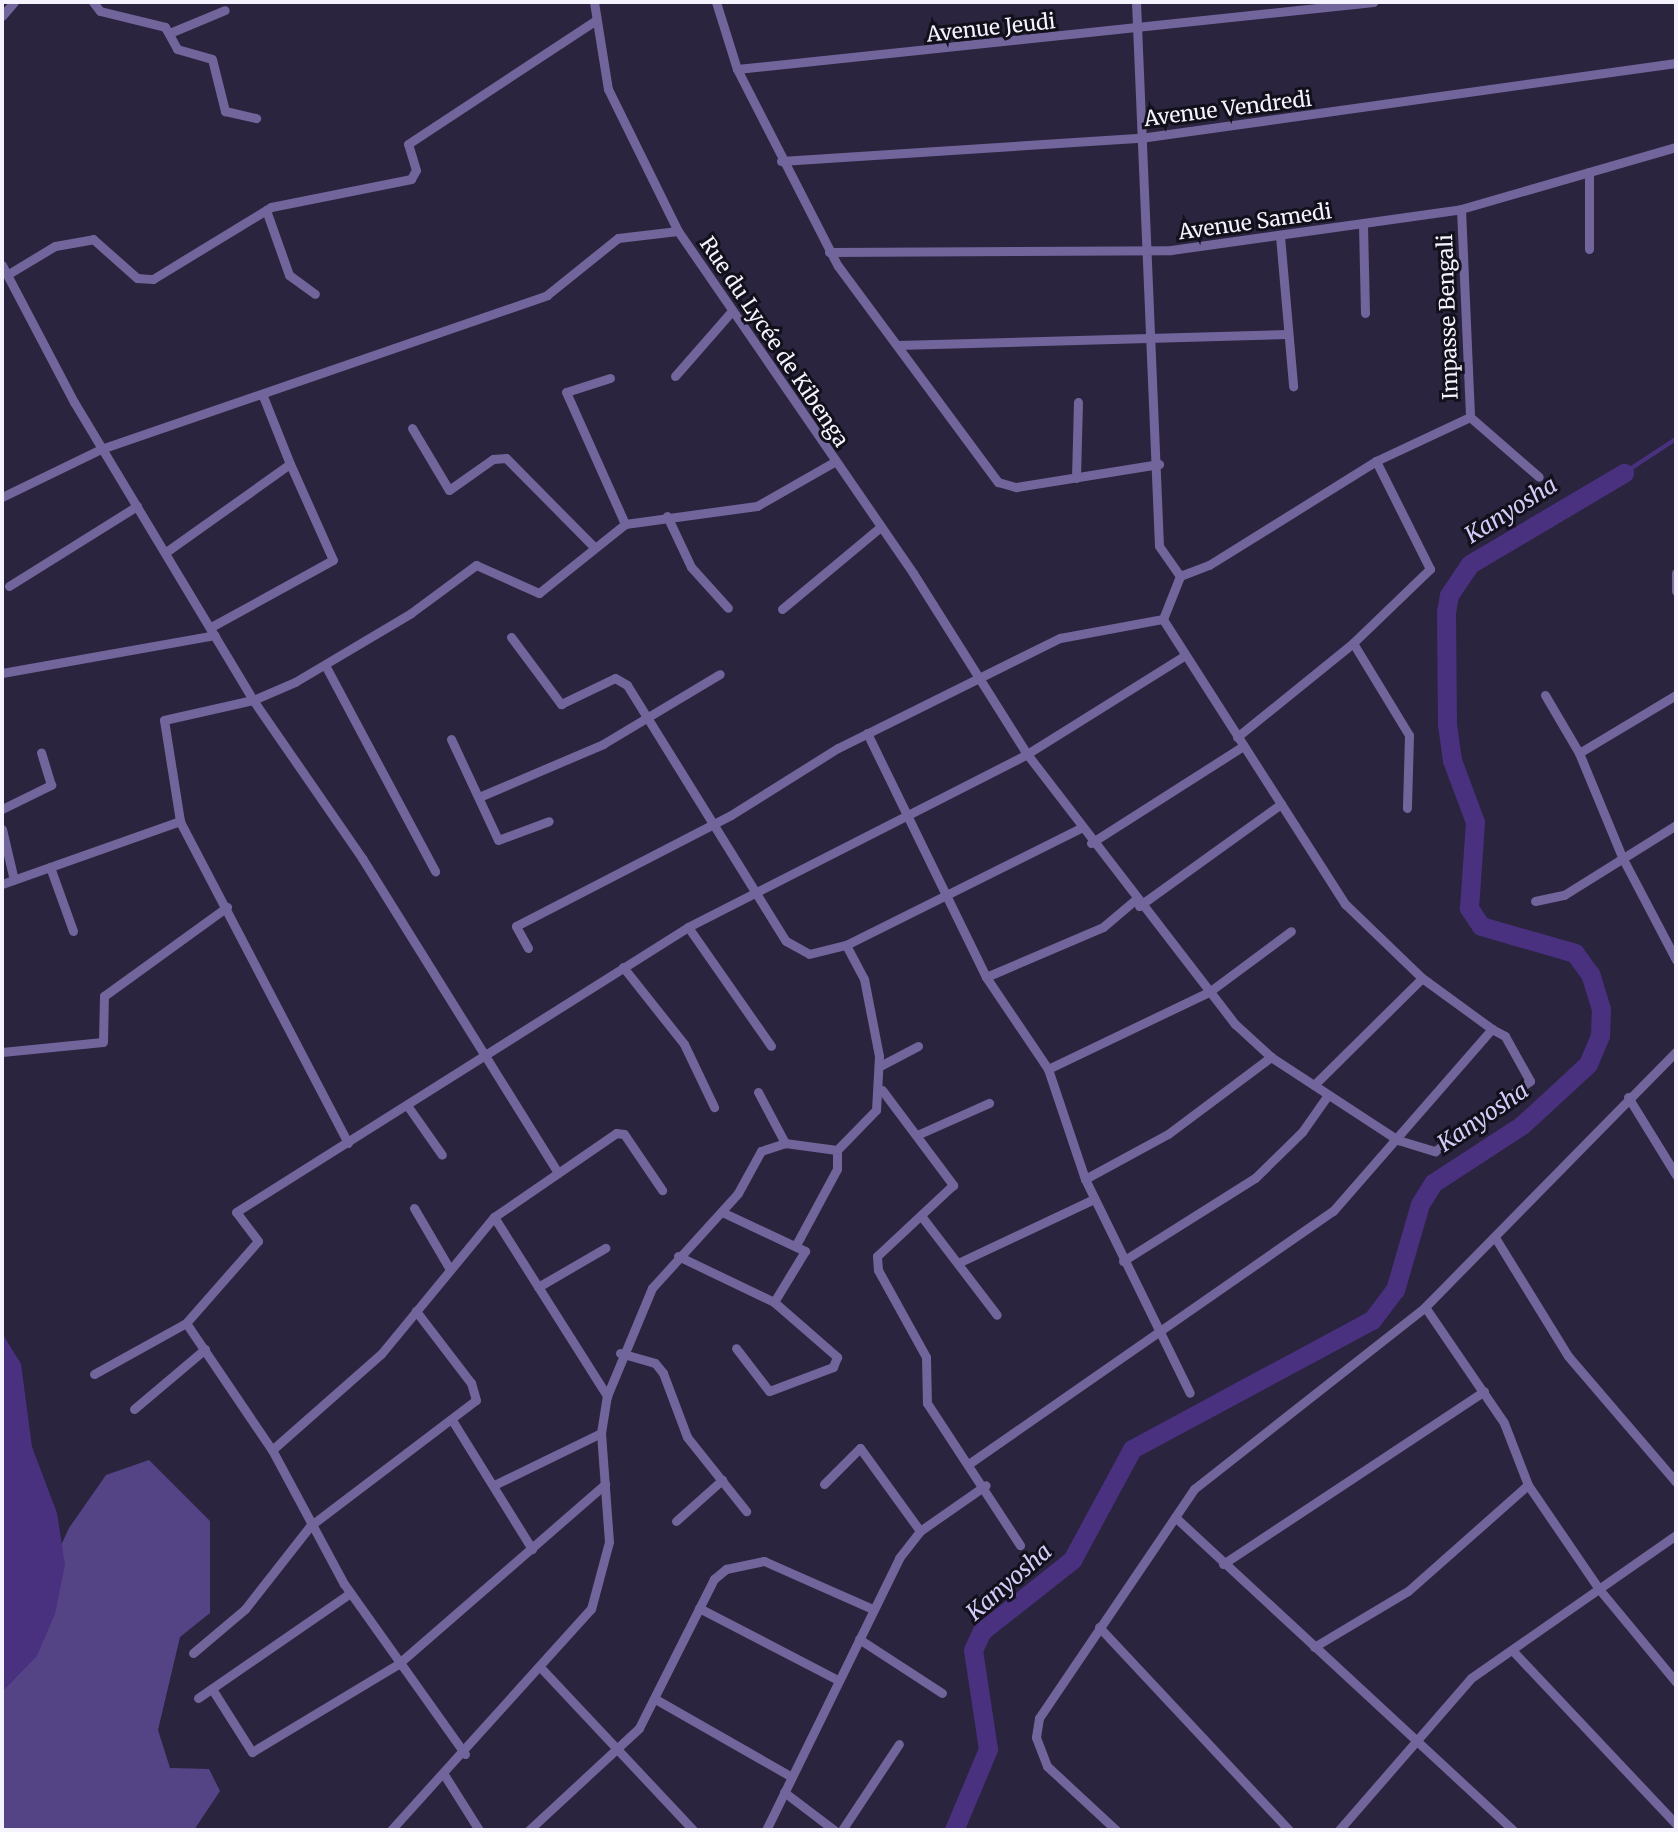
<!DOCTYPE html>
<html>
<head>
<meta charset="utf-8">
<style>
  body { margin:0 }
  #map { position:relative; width:1678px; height:1832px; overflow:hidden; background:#2a243e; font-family:Merriweather,serif }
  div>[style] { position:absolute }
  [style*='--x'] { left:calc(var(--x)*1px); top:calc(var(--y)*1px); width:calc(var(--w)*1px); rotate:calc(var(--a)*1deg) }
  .green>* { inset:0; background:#554485 }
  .water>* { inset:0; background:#493180 }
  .stream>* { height:3.5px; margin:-1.75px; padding:0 1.75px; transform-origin:1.75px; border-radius:1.75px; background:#493180 }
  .river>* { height:19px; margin:-9.5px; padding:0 9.5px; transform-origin:9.5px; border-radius:9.5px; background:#493180 }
  .minor>* { height:9px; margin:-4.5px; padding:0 4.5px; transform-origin:4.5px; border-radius:4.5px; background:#71659b }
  span { translate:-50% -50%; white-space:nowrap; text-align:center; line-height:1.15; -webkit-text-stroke:6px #12101b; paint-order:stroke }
  .street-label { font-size:21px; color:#f5f3fe }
  .water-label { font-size:23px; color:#d3cbf8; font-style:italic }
  .frame { position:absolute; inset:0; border:4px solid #f5f3fe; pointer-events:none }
</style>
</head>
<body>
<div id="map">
  <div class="green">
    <i style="clip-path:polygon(149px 1460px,210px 1521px,210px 1613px,180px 1637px,158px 1730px,170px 1768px,209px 1769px,220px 1791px,194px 1830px,2px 1830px,2px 1674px,69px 1528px,106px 1475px)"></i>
  </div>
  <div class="water">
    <i style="clip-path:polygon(2px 1333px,21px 1364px,32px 1447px,57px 1513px,65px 1565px,55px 1614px,37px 1656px,2px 1692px)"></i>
  </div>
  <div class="stream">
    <i style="--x:1624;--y:473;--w:62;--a:-33.2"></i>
  </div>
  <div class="river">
    <i style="--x:954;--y:1830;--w:88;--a:-67.2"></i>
    <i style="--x:988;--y:1749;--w:100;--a:-98.6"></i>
    <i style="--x:973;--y:1650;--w:21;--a:-65"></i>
    <i style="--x:982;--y:1631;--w:115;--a:-38.3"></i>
    <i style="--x:1072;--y:1560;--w:126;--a:-61.6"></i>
    <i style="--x:1132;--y:1449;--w:272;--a:-28.3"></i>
    <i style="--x:1372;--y:1320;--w:38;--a:-53"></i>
    <i style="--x:1395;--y:1290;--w:90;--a:-73.8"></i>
    <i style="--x:1420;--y:1204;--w:25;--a:-58"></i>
    <i style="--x:1433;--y:1183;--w:106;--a:-33.1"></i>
    <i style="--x:1522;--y:1125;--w:90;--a:-42.7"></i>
    <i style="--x:1588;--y:1064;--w:30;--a:-67"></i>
    <i style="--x:1600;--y:1036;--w:27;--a:-88"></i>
    <i style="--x:1601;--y:1009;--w:37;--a:-107"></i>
    <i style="--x:1590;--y:974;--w:26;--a:-126"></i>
    <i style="--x:1575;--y:953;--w:98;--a:-164"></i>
    <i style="--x:1481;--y:926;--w:22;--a:-124"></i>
    <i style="--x:1469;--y:908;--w:86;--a:-86"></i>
    <i style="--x:1475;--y:822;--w:66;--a:-110.4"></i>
    <i style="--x:1452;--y:760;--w:36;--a:-98"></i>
    <i style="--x:1447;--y:724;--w:112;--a:-90.5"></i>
    <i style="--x:1446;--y:612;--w:17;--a:-80"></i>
    <i style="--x:1449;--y:595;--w:37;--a:-56"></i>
    <i style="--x:1470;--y:564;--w:179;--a:-30.6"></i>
  </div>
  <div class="minor">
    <i style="--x:93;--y:2;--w:11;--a:52"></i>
    <i style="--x:100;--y:11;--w:67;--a:13.8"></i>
    <i style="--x:165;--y:27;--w:25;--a:61"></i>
    <i style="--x:177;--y:49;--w:36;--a:16"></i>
    <i style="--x:212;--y:59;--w:54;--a:76"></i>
    <i style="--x:225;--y:111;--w:32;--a:13"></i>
    <i style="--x:594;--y:2;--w:88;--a:80.9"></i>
    <i style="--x:608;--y:89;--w:158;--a:63.8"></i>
    <i style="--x:678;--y:231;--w:415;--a:55.5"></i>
    <i style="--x:913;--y:573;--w:214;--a:57.8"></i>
    <i style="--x:1027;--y:754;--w:341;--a:52.4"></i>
    <i style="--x:1235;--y:1024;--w:49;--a:42.5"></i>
    <i style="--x:1271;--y:1057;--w:152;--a:33.2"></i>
    <i style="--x:1398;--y:1140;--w:39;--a:17"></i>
    <i style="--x:1435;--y:1151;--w:118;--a:-36.4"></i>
    <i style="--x:1530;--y:1081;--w:51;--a:-119.1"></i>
    <i style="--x:1505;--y:1036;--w:15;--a:-152"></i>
    <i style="--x:716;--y:2;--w:70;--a:72.6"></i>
    <i style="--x:737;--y:69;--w:221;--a:62.9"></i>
    <i style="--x:838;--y:266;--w:269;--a:53.5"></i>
    <i style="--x:998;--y:482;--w:19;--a:16"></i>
    <i style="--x:1016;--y:487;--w:145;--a:-9.1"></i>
    <i style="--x:1136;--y:2;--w:544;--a:87.58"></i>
    <i style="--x:1159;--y:546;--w:37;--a:55"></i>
    <i style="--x:2;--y:16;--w:18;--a:-49"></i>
    <i style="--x:172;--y:32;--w:57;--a:-22.5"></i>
    <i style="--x:737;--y:69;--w:640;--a:-6.01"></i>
    <i style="--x:781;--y:161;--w:360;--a:-3.7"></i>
    <i style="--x:1140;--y:138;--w:541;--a:-7.97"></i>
    <i style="--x:1589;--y:172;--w:77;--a:90"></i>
    <i style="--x:1461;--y:209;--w:208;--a:87.5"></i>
    <i style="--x:1470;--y:417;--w:91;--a:41"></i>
    <i style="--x:266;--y:210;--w:69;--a:70.5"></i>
    <i style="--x:289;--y:275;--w:32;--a:36"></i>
    <i style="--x:1363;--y:225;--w:88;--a:88.7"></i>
    <i style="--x:1280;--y:236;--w:151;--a:85"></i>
    <i style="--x:829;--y:252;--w:342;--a:-0.3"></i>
    <i style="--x:1171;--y:250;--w:293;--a:-8"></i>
    <i style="--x:1461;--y:209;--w:224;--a:-16.1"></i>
    <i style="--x:2;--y:265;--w:155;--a:62.3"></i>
    <i style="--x:74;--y:402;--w:348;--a:59"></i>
    <i style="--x:253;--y:700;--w:192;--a:55.4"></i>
    <i style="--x:362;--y:858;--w:371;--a:58.1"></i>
    <i style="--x:10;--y:273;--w:52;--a:-31"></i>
    <i style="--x:55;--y:246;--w:39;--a:-10"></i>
    <i style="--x:93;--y:239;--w:59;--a:41.6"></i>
    <i style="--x:137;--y:278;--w:16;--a:4"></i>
    <i style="--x:153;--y:279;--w:138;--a:-31.4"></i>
    <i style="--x:271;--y:207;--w:143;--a:-11.3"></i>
    <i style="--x:411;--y:179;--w:10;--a:-61"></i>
    <i style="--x:416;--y:170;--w:27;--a:-107"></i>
    <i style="--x:408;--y:144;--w:225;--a:-33.4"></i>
    <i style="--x:897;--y:345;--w:390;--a:-1.6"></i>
    <i style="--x:675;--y:376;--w:86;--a:-48.8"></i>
    <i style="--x:610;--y:378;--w:46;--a:162.3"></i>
    <i style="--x:566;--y:392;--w:145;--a:65.9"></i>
    <i style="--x:412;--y:428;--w:72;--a:59.2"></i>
    <i style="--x:449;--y:490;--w:54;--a:-35.2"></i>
    <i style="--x:493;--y:459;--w:13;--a:-4"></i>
    <i style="--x:506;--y:458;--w:122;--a:45.3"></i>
    <i style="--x:1076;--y:478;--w:76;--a:-88.5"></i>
    <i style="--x:2;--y:497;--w:110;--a:-25.9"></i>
    <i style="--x:101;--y:449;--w:472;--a:-19"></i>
    <i style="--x:547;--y:295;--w:91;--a:-38.8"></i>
    <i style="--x:618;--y:238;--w:60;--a:-6.7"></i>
    <i style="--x:667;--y:516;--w:56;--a:64.8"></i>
    <i style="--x:691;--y:567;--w:55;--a:47.9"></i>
    <i style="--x:166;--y:552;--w:152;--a:-35.4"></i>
    <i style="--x:290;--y:464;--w:73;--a:-111.7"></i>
    <i style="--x:1676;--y:573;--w:18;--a:90"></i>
    <i style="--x:1180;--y:576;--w:31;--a:-21"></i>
    <i style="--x:1209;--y:565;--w:197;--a:-31.9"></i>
    <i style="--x:1376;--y:461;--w:104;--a:-25.1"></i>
    <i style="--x:9;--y:586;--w:151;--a:-32"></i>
    <i style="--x:782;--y:609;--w:125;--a:-39.8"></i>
    <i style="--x:211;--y:627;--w:139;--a:-28.8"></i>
    <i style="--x:333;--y:560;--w:105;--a:-114.1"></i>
    <i style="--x:511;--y:637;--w:84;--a:53.3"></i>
    <i style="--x:561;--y:704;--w:60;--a:-25.7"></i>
    <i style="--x:615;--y:678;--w:14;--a:30"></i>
    <i style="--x:627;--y:685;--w:301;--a:58.2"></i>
    <i style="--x:786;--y:941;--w:26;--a:29"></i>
    <i style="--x:809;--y:954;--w:38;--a:-14"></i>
    <i style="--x:846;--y:945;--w:260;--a:-26.5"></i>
    <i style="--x:1353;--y:643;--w:108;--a:58.7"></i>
    <i style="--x:1409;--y:735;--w:73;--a:91.6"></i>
    <i style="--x:325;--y:665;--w:234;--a:61.9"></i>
    <i style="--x:2;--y:673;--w:216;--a:-10.1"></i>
    <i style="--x:1545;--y:695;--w:67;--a:59.6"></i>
    <i style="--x:1579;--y:753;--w:113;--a:67.5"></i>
    <i style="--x:1622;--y:857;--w:116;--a:62.3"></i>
    <i style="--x:867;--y:733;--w:271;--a:64"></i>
    <i style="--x:986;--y:977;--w:111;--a:56"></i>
    <i style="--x:1048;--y:1069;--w:116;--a:71.4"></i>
    <i style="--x:1085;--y:1179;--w:238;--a:63.9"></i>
    <i style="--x:1237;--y:737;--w:149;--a:-39"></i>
    <i style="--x:1353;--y:643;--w:107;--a:-43.9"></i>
    <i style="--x:1430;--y:569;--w:121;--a:-116.6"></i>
    <i style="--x:451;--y:739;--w:111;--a:65"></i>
    <i style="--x:498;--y:840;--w:54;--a:-20.4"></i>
    <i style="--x:1579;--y:753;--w:113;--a:-30.9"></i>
    <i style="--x:479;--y:797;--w:135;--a:-23.1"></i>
    <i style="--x:603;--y:744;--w:136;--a:-30.9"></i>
    <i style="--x:2;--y:809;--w:55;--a:-26.1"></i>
    <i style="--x:51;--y:785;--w:34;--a:-107"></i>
    <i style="--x:2;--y:829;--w:52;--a:76.8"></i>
    <i style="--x:1091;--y:843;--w:180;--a:-32.5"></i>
    <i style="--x:50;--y:867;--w:68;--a:70.2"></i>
    <i style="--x:2;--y:884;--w:189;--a:-19.5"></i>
    <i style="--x:1535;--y:901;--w:30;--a:-12"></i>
    <i style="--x:1564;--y:895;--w:132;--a:-32"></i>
    <i style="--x:1139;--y:906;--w:175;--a:-35.7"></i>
    <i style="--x:688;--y:927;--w:145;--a:55.1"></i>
    <i style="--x:528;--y:948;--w:25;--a:-119"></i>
    <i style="--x:516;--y:926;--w:242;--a:-27.3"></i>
    <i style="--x:731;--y:815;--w:126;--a:-32.1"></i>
    <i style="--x:838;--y:748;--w:248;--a:-26.4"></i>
    <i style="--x:1060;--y:638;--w:105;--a:-10.5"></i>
    <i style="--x:623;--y:967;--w:98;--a:51.6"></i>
    <i style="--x:684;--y:1044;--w:70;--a:64.5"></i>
    <i style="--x:986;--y:977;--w:127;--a:-23.1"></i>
    <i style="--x:1103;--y:927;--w:42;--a:-40.2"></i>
    <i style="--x:2;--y:1052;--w:101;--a:-5.7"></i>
    <i style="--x:103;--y:1042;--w:46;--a:-88.8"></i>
    <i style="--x:104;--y:996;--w:152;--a:-35.9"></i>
    <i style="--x:880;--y:1066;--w:43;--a:-27.8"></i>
    <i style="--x:1048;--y:1069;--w:178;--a:-25.6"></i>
    <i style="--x:1209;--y:992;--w:102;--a:-36.6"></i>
    <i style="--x:1314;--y:1085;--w:152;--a:-44.7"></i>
    <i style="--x:882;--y:1090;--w:119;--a:53.2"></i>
    <i style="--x:953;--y:1185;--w:104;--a:136.9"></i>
    <i style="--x:877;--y:1256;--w:14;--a:86"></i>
    <i style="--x:878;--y:1270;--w:99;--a:61.1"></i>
    <i style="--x:926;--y:1357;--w:46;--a:88.8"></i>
    <i style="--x:927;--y:1403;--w:170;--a:56.8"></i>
    <i style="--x:758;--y:1092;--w:58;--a:62.1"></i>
    <i style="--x:1628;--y:1097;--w:92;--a:58.4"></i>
    <i style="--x:409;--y:1108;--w:57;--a:54.9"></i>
    <i style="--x:917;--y:1135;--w:79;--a:-24"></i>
    <i style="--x:348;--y:1143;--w:363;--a:-117.6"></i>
    <i style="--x:180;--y:821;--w:102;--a:-99"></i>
    <i style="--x:164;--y:720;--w:91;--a:-12.7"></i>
    <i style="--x:253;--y:700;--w:46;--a:-23.2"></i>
    <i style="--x:295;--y:682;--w:135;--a:-30.7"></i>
    <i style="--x:411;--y:613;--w:81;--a:-36.4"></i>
    <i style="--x:476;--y:565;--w:69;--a:24"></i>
    <i style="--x:539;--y:593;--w:110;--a:-38.7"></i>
    <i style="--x:625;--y:524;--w:133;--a:-7.8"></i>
    <i style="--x:757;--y:506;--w:89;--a:-29.7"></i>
    <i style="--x:1085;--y:1179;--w:94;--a:-28.5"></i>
    <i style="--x:1168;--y:1134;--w:129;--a:-36.8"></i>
    <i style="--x:414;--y:1208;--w:69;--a:59.7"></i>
    <i style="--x:722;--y:1212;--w:92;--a:25.2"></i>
    <i style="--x:805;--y:1251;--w:60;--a:121.3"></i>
    <i style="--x:494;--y:1217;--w:212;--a:57.7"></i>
    <i style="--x:922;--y:1217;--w:123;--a:52.6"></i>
    <i style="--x:1496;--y:1239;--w:137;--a:58.4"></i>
    <i style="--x:1568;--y:1356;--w:166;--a:49.4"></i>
    <i style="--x:796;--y:1245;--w:86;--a:-61.7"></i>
    <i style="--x:837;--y:1169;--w:19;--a:-90"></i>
    <i style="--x:678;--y:1256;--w:106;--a:25.6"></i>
    <i style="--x:774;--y:1302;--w:84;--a:41.1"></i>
    <i style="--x:837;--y:1357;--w:11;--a:112"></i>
    <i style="--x:833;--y:1367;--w:68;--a:159.4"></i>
    <i style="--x:769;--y:1391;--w:54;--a:-127.5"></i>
    <i style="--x:1123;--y:1261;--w:156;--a:-32.2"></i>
    <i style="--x:1255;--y:1178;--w:66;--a:-44.4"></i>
    <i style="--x:1302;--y:1132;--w:45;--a:-54.9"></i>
    <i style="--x:958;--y:1263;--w:150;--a:-25.2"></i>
    <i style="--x:538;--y:1287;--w:78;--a:-30.2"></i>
    <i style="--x:1425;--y:1307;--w:140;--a:55.7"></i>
    <i style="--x:1504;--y:1423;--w:66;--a:68.8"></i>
    <i style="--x:1528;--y:1485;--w:126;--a:55.7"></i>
    <i style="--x:1599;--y:1589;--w:121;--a:50.4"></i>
    <i style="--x:620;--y:1353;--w:36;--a:16"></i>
    <i style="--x:655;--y:1363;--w:13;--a:51"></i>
    <i style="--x:663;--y:1373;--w:68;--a:69.4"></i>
    <i style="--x:687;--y:1437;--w:95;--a:51.4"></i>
    <i style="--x:94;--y:1374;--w:105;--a:-29"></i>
    <i style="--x:134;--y:1409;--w:93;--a:-40.2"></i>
    <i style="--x:452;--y:1420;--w:152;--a:58.2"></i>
    <i style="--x:272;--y:1450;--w:145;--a:-41.4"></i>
    <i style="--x:381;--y:1354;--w:178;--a:-50.5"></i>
    <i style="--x:494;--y:1217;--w:148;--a:-34.5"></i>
    <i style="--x:616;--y:1133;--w:8;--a:7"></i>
    <i style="--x:624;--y:1134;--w:68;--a:55.8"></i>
    <i style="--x:970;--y:1463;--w:442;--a:-34.8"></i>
    <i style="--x:1333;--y:1211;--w:242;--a:-48.9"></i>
    <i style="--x:1492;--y:1029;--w:87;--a:-143.9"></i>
    <i style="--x:1422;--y:978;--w:107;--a:-136.1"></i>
    <i style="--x:1345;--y:904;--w:338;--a:-122.6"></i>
    <i style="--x:1163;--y:619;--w:46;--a:-68.4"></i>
    <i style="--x:824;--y:1484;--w:51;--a:-45"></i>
    <i style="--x:860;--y:1448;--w:102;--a:54.1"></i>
    <i style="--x:494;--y:1485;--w:119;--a:-25.9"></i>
    <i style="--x:1175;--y:1517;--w:461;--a:42.8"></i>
    <i style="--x:676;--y:1521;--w:62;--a:-41.7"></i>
    <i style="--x:1223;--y:1564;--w:313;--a:-33.5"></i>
    <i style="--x:699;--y:1608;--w:154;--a:27.4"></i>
    <i style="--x:1099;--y:1627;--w:278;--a:46.9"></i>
    <i style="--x:859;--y:1639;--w:99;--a:33"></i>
    <i style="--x:1314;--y:1647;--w:109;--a:-30.8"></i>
    <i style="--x:1408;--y:1591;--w:160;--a:-41.5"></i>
    <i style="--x:1512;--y:1650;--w:239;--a:46.7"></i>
    <i style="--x:193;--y:1653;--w:68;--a:-40.2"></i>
    <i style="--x:245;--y:1609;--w:105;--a:-51.9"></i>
    <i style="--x:310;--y:1526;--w:208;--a:-37.2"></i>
    <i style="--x:476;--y:1400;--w:18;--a:-106"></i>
    <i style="--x:471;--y:1383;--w:91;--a:-127.4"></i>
    <i style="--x:541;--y:1668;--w:222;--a:46.8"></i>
    <i style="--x:212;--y:1689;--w:75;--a:57.6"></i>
    <i style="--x:252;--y:1752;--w:169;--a:-31"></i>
    <i style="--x:397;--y:1665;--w:276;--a:-41"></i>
    <i style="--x:198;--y:1698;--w:185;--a:-34.6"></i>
    <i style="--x:657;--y:1700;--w:153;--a:29.7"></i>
    <i style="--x:465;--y:1754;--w:209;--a:-125.4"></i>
    <i style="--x:344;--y:1584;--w:152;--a:-118.2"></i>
    <i style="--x:272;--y:1450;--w:153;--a:-124.1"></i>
    <i style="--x:186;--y:1323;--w:109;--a:-48.7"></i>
    <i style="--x:258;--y:1241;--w:36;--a:-127"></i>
    <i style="--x:236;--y:1212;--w:534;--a:-32.23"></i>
    <i style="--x:688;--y:927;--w:381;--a:-27"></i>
    <i style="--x:1027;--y:754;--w:185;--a:-32"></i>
    <i style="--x:445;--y:1776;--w:64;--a:57.8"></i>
    <i style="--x:784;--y:1792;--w:63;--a:37.2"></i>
    <i style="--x:391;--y:1830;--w:298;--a:-47.9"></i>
    <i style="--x:591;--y:1609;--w:69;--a:-75"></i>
    <i style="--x:609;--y:1542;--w:109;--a:-94.2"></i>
    <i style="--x:601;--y:1433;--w:37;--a:-81"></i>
    <i style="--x:607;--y:1396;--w:117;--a:-67.4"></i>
    <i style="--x:652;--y:1288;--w:128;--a:-47.8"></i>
    <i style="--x:738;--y:1193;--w:48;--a:-61.3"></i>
    <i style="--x:761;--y:1151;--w:25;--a:-18"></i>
    <i style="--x:785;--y:1143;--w:52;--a:7.7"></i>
    <i style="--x:837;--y:1150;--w:56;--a:-45.7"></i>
    <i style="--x:876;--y:1110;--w:54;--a:-86.8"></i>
    <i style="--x:879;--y:1056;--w:78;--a:-101"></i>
    <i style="--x:864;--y:979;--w:38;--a:-118"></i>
    <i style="--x:529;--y:1830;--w:150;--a:-42.8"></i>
    <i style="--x:639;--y:1728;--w:167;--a:-63.3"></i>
    <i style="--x:714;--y:1579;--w:16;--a:-40"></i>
    <i style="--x:726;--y:1569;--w:39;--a:-12"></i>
    <i style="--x:764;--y:1561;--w:119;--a:23.8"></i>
    <i style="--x:766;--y:1830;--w:303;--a:-63.9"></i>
    <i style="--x:899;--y:1558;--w:34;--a:-52"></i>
    <i style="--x:920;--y:1531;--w:80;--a:-34.9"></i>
    <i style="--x:842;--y:1830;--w:103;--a:-56.5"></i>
    <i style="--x:1116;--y:1830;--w:94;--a:-137.2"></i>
    <i style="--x:1047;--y:1766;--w:31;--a:-111"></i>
    <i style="--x:1036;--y:1737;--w:19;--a:-81"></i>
    <i style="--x:1039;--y:1718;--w:277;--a:-55.9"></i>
    <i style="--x:1194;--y:1489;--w:294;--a:-38.2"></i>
    <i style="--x:1425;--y:1307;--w:358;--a:-45.5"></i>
    <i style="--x:1339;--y:1830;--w:201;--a:-49"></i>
    <i style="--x:1471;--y:1678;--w:250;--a:-34.9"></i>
  </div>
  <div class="street-label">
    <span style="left:991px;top:28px;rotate:-6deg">Avenue Jeudi</span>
    <span style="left:1228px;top:109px;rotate:-7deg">Avenue Vendredi</span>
    <span style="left:1255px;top:222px;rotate:-8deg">Avenue Samedi</span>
    <span style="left:1448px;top:317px;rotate:-92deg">Impasse Bengali</span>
    <span style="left:774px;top:342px;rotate:56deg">Rue du Lycée de Kibenga</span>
  </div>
  <div class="water-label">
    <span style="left:1511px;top:510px;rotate:-32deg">Kanyosha</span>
    <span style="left:1483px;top:1117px;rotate:-34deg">Kanyosha</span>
    <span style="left:1009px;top:1582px;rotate:-41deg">Kanyosha</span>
  </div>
  <div class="frame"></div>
</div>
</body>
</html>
